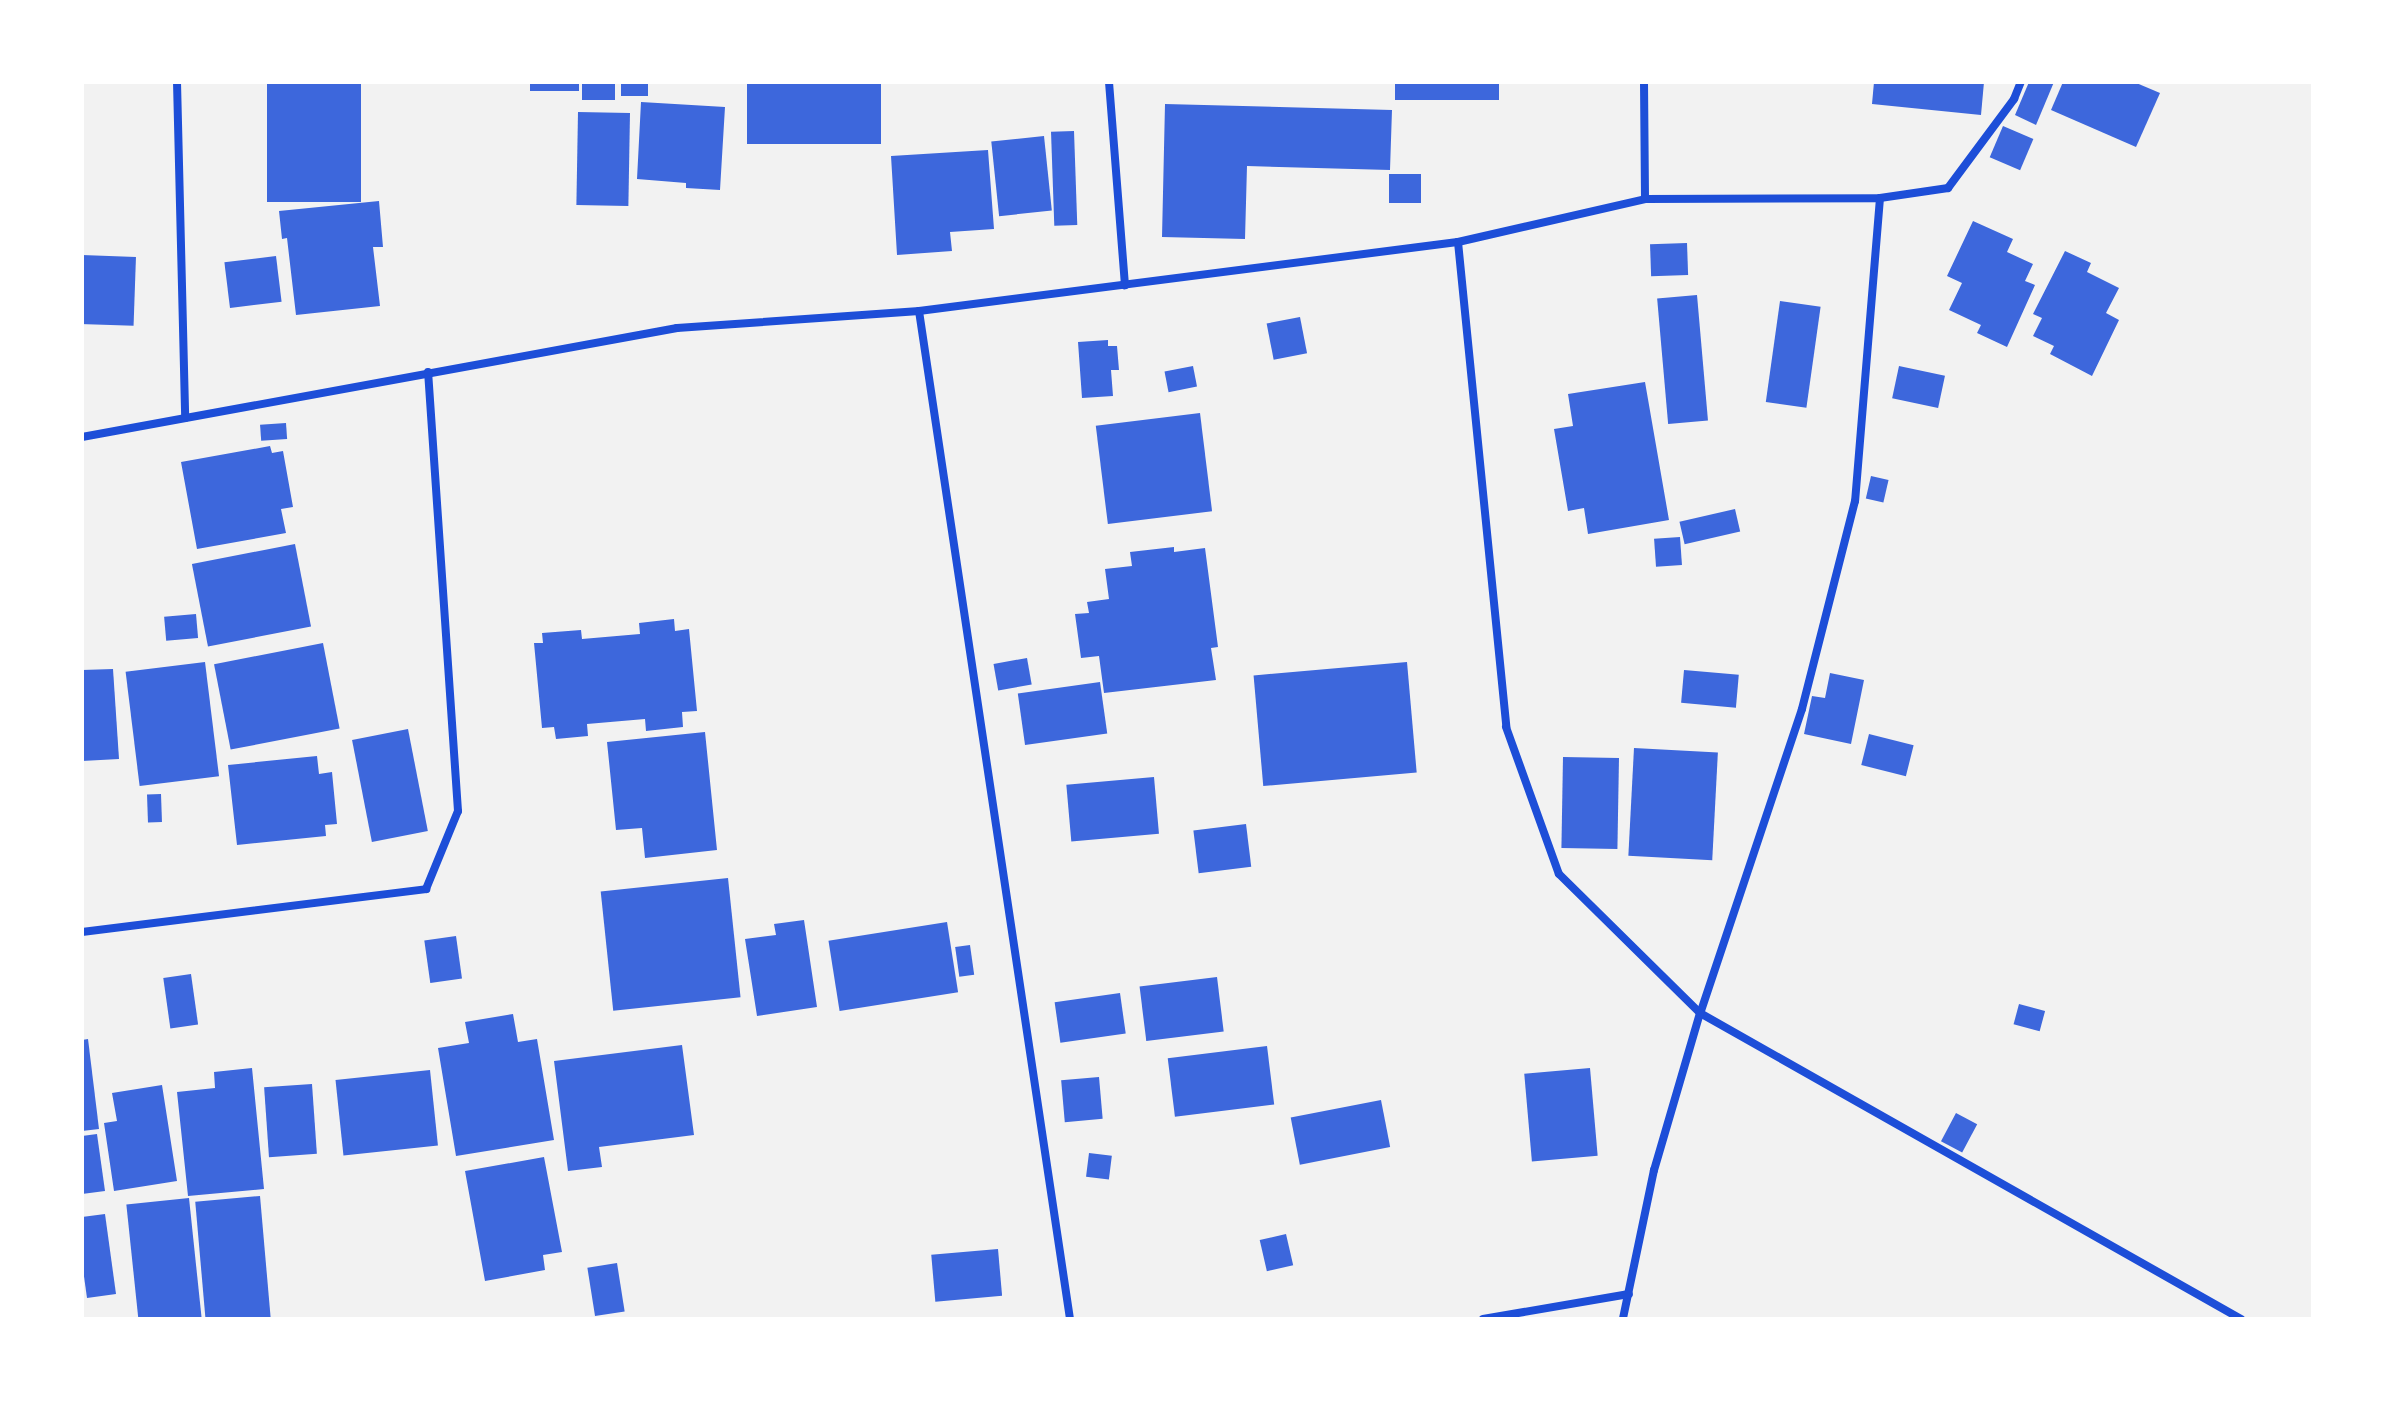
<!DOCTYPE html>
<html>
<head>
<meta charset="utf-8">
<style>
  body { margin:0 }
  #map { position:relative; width:2395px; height:1401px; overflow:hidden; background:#f2f2f2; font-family:Literata,serif }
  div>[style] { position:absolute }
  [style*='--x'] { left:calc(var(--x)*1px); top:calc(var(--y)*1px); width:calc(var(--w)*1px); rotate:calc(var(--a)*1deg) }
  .building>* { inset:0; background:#3d67dc; transform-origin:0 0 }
  .minor>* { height:8px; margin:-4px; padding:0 4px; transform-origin:4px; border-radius:4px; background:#1d4ed8 }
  span { translate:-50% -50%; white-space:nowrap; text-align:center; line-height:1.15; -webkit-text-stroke:8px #fff; paint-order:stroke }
  .frame { position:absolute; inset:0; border:84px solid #fff; pointer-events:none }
</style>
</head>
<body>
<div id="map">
  <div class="building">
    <i style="left:267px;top:82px;width:94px;height:120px"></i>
    <i style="left:530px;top:82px;width:49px;height:9px"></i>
    <i style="left:582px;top:82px;width:33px;height:18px"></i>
    <i style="left:621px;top:82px;width:27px;height:14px"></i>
    <i style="left:747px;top:82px;width:134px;height:62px"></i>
    <i style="left:1395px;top:82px;width:104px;height:18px"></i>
    <i style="clip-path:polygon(1874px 82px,1984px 82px,1981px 115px,1872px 104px)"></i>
    <i style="clip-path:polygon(2029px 82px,2054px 82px,2036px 125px,2015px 115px)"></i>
    <i style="clip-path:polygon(2063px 82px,2134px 82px,2160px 93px,2136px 147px,2051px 110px)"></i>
    <i style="clip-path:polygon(641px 102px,725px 107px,720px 190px,686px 188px,686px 183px,637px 179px)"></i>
    <i style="clip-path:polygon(1165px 104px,1392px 110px,1390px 170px,1247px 166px,1245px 239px,1162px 237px)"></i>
    <i style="left:578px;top:112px;width:52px;height:93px;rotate:1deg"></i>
    <i style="left:2003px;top:126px;width:33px;height:34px;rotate:23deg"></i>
    <i style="left:1074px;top:131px;width:94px;height:23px;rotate:88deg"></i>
    <i style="left:1044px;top:136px;width:75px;height:53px;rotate:84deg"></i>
    <i style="clip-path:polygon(988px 150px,994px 229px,950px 232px,952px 251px,897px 255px,891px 156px)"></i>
    <i style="left:1389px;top:174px;width:32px;height:29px"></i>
    <i style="clip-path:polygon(379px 201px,383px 247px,373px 247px,380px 306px,296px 315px,287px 238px,282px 239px,279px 211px)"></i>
    <i style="clip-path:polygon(1973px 221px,2013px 239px,2007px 252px,2033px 264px,2025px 281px,2035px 285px,2007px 347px,1977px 333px,1981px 325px,1949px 310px,1962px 283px,1947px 276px)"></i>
    <i style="left:1687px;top:243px;width:32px;height:37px;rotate:88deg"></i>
    <i style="clip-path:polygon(2065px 251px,2091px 263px,2087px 272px,2119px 288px,2106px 313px,2119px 320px,2092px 376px,2050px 354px,2054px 346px,2033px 336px,2042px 318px,2033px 314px)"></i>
    <i style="left:82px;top:255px;width:54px;height:69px;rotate:2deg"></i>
    <i style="left:276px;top:256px;width:46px;height:52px;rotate:83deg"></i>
    <i style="left:1697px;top:295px;width:126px;height:40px;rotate:85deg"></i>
    <i style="left:1780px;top:301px;width:41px;height:102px;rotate:8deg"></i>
    <i style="left:1300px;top:317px;width:37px;height:34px;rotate:79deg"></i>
    <i style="clip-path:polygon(1108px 340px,1108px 346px,1117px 346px,1119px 370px,1111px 370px,1113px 396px,1082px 398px,1078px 342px)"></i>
    <i style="left:1193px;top:366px;width:21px;height:29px;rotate:79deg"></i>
    <i style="left:1899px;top:366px;width:47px;height:33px;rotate:12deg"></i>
    <i style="clip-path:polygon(1645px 382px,1669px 520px,1588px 534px,1584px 508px,1568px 511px,1554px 429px,1573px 426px,1568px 394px)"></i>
    <i style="left:1200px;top:413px;width:99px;height:105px;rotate:83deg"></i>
    <i style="left:286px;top:423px;width:16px;height:26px;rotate:86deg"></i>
    <i style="clip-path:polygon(270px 446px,272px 453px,283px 451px,293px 507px,281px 509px,286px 533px,197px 549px,181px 462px)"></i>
    <i style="left:1871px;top:476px;width:18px;height:23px;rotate:13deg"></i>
    <i style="left:1735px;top:509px;width:23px;height:57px;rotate:77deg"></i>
    <i style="left:1680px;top:537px;width:28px;height:26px;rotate:86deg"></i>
    <i style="left:295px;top:544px;width:84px;height:105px;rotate:79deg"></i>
    <i style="clip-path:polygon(1174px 547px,1174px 552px,1205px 548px,1218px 647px,1211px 648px,1216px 680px,1104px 693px,1099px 656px,1081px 658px,1075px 614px,1089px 613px,1087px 602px,1109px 599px,1105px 569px,1132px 566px,1130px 552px)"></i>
    <i style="left:196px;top:614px;width:24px;height:32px;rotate:85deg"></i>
    <i style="clip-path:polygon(674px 619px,675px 631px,689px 629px,697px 711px,682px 712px,683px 727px,646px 731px,645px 719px,587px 724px,588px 736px,556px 739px,554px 727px,542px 728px,534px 643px,543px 643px,542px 633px,581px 630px,582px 639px,640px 634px,639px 623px)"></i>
    <i style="left:323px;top:643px;width:87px;height:111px;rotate:79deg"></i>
    <i style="left:1027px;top:658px;width:27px;height:34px;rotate:80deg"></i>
    <i style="left:205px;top:662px;width:115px;height:80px;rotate:83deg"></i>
    <i style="left:1407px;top:662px;width:111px;height:154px;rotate:85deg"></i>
    <i style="clip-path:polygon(113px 669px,119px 759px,82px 761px,82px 670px)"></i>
    <i style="left:1684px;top:670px;width:55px;height:33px;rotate:5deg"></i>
    <i style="clip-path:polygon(1830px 673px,1864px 680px,1851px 744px,1804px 734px,1812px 696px,1825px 698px)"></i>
    <i style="left:1100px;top:682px;width:52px;height:83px;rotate:82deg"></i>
    <i style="left:408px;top:729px;width:104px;height:57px;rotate:79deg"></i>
    <i style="clip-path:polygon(705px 732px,717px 850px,645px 858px,642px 828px,616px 830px,607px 742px)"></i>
    <i style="left:1869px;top:734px;width:46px;height:32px;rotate:14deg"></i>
    <i style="left:1634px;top:748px;width:84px;height:108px;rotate:3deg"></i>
    <i style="clip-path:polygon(317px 756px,319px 774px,332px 772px,337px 824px,325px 825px,326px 836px,237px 845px,228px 765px)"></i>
    <i style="left:1563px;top:757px;width:56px;height:91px;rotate:1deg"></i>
    <i style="left:1154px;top:777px;width:57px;height:88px;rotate:85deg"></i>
    <i style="left:161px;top:794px;width:28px;height:14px;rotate:88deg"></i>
    <i style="left:1246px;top:824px;width:43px;height:53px;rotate:83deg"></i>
    <i style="left:728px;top:878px;width:120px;height:128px;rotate:84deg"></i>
    <i style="clip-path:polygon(804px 920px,817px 1007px,757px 1016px,745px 939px,776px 935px,774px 924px)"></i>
    <i style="left:947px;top:922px;width:71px;height:120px;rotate:81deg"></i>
    <i style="left:456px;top:936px;width:43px;height:32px;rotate:82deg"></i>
    <i style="left:970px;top:945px;width:30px;height:15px;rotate:82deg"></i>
    <i style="left:191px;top:974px;width:51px;height:28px;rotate:82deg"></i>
    <i style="left:1217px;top:977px;width:55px;height:78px;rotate:83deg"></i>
    <i style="left:1120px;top:993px;width:41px;height:66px;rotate:82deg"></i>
    <i style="left:2019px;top:1004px;width:27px;height:21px;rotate:15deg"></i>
    <i style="clip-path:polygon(513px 1014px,518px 1042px,537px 1039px,554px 1140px,456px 1156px,438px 1048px,469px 1043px,465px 1022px)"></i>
    <i style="clip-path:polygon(88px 1039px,99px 1129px,82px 1131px,82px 1040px)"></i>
    <i style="clip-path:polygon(682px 1045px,694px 1135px,599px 1147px,602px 1167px,568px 1171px,554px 1061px)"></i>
    <i style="left:1267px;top:1046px;width:59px;height:100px;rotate:83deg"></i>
    <i style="clip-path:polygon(252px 1068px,264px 1189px,188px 1196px,177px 1092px,215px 1088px,214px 1072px)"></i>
    <i style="left:1590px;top:1068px;width:88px;height:66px;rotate:85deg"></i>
    <i style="left:430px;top:1070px;width:76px;height:95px;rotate:84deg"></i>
    <i style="left:1099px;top:1077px;width:42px;height:38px;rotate:85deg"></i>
    <i style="left:312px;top:1084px;width:70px;height:48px;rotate:86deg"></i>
    <i style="clip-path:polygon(162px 1085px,177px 1181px,114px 1191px,104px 1123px,117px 1121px,112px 1093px)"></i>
    <i style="left:1381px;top:1100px;width:48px;height:92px;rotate:79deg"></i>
    <i style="left:1956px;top:1113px;width:24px;height:32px;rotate:28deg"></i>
    <i style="clip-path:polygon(97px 1134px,105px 1191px,82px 1194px,82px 1136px)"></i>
    <i style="left:1089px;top:1153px;width:23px;height:24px;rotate:7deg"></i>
    <i style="clip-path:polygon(544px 1157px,562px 1252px,543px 1255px,545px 1270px,485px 1281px,465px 1171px)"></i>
    <i style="left:260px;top:1196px;width:123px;height:65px;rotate:85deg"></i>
    <i style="left:189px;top:1198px;width:122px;height:63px;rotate:84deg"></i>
    <i style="clip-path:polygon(105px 1214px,116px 1294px,87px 1298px,82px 1262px,82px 1217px)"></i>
    <i style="left:1286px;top:1234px;width:32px;height:27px;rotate:77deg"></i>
    <i style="left:998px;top:1249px;width:47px;height:67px;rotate:85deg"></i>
    <i style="left:617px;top:1263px;width:49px;height:30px;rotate:81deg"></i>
  </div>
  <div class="minor">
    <i style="--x:177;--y:82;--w:336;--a:88.6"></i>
    <i style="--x:1109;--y:82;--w:204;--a:85.5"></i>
    <i style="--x:1644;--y:82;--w:117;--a:89.5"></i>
    <i style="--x:1880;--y:198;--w:304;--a:94.7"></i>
    <i style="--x:1855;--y:501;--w:215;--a:104.3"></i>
    <i style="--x:1802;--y:709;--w:321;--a:108.5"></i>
    <i style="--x:1700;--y:1013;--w:622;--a:29.49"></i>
    <i style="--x:1458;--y:242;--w:487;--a:84.3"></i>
    <i style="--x:1506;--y:727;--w:156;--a:70.2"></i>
    <i style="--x:1559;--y:874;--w:198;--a:44.6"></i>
    <i style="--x:1700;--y:1013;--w:164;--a:106.3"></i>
    <i style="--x:1654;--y:1170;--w:152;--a:101.8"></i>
    <i style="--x:919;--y:311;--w:1019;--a:81.48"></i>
    <i style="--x:82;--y:437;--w:605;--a:-10.38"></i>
    <i style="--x:677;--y:328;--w:243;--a:-4"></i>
    <i style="--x:919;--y:311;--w:543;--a:-7.3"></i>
    <i style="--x:1458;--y:242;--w:192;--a:-12.9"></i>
    <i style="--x:1645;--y:199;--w:235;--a:-0.2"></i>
    <i style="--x:1880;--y:198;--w:69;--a:-8.4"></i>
    <i style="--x:1948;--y:188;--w:111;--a:-53.4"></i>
    <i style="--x:2014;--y:99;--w:18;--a:-68"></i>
    <i style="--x:82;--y:932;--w:347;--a:-7.1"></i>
    <i style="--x:426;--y:889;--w:84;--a:-67.7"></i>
    <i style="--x:458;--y:811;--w:440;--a:-93.9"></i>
    <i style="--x:1483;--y:1319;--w:148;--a:-9.7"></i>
  </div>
  <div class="frame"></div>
</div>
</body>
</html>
